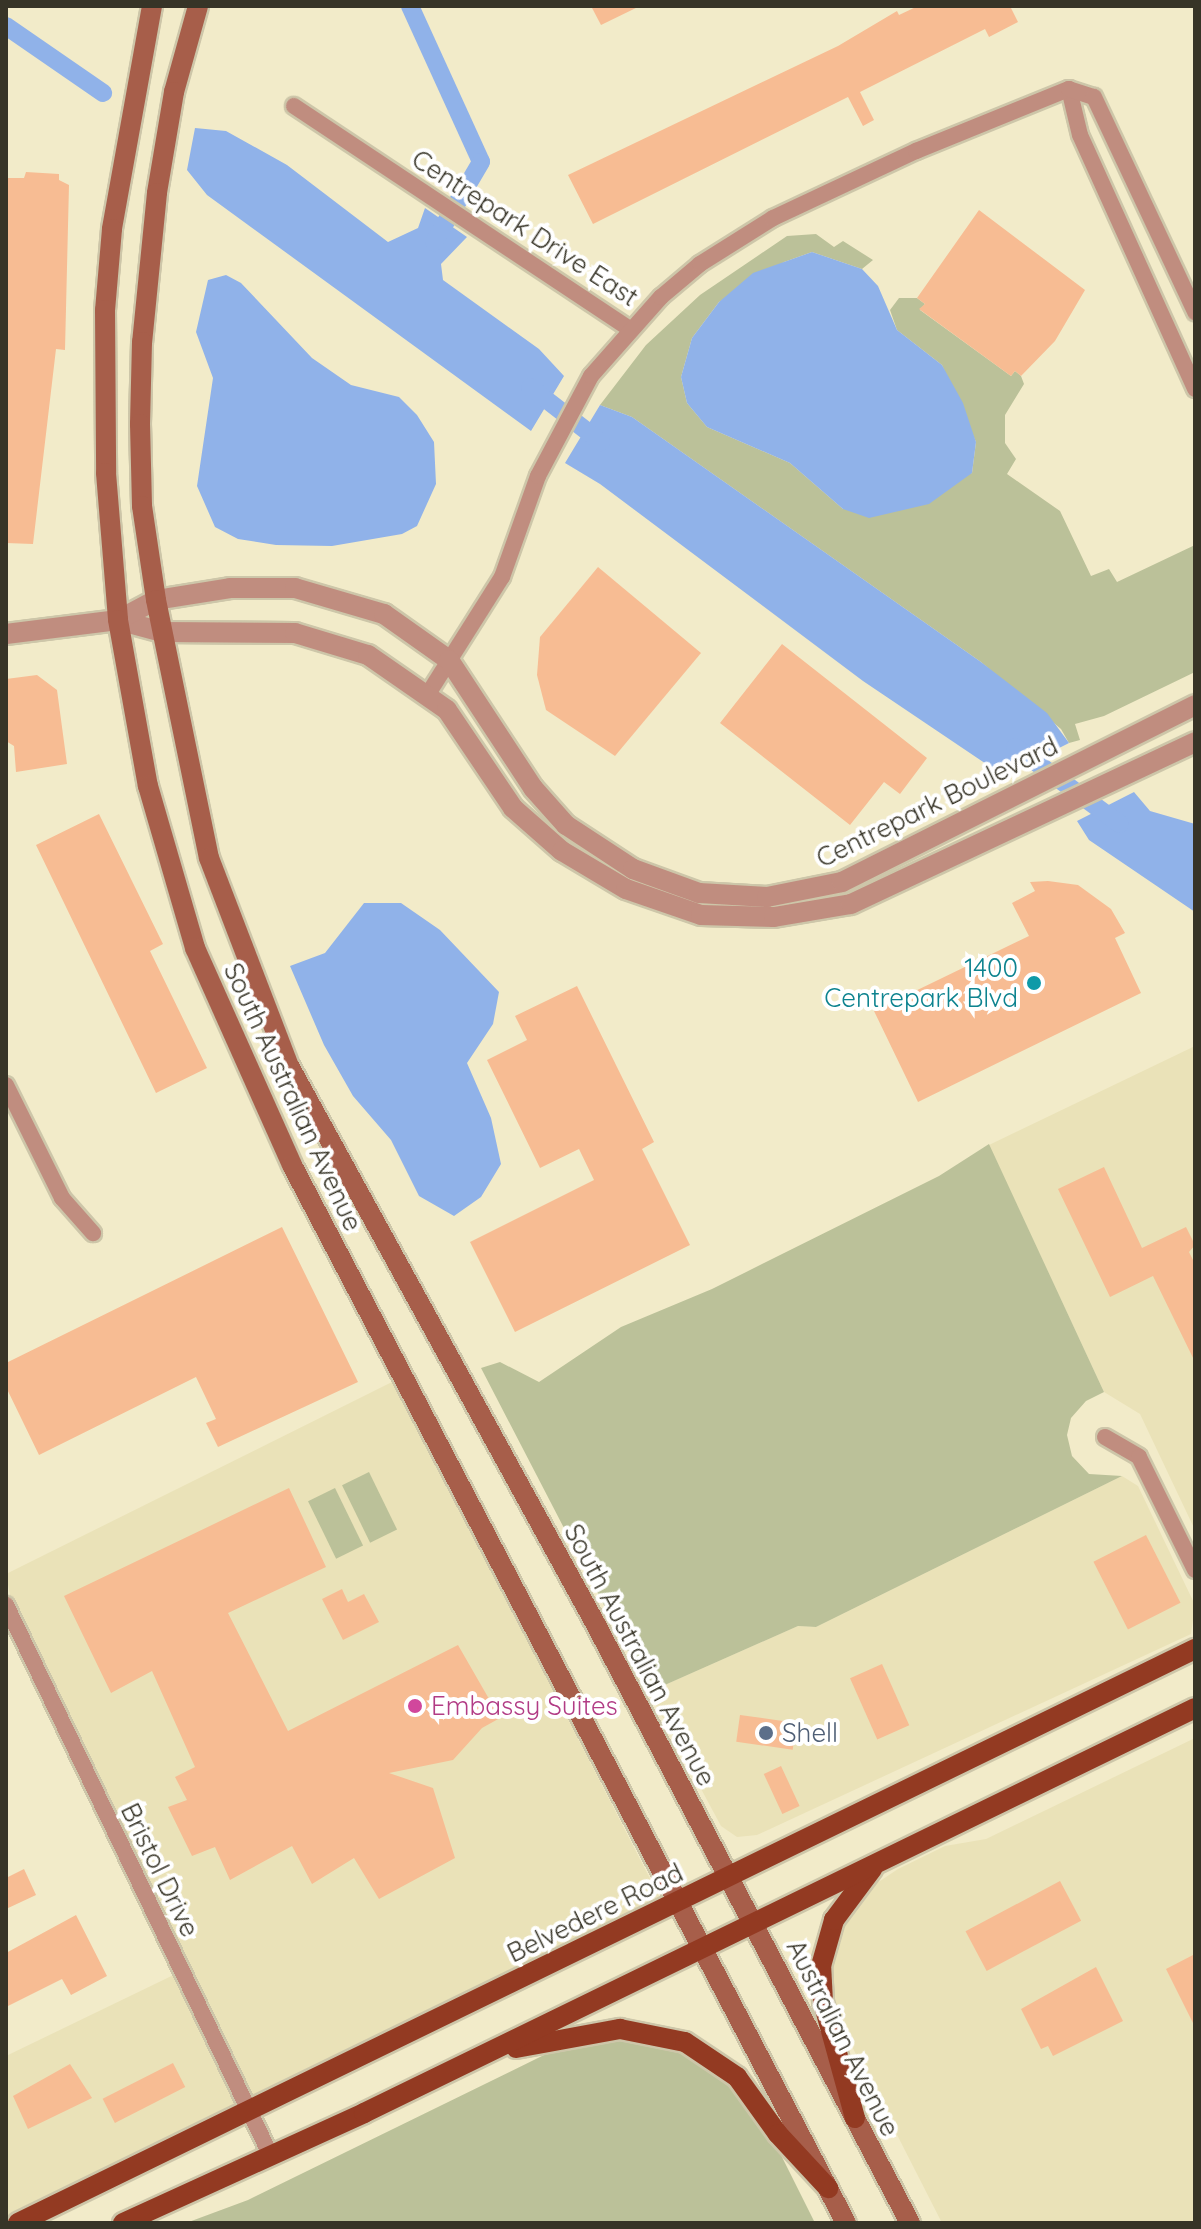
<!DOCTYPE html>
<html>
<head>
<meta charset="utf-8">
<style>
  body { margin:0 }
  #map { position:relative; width:1201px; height:2229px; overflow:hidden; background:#f2ebc9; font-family:Quicksand,sans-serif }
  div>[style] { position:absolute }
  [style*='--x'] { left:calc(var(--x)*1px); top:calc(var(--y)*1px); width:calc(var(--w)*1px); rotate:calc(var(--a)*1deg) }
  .built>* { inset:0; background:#eae2b8 }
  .green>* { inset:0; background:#bbc199; transform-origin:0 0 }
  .water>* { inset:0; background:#90b2e9 }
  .canal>* { height:18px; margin:-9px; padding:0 9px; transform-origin:9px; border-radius:9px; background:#90b2e9 }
  .building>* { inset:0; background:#f7bc93; transform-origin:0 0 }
  .roads { filter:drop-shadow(2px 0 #cdc6a9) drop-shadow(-2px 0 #cdc6a9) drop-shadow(0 2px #cdc6a9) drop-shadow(0 -2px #cdc6a9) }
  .minor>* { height:16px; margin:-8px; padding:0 8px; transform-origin:8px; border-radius:8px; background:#c08d7f }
  .tertiary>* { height:20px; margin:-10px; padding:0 10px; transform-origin:10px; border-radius:10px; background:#c08d7f }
  .secondary>* { height:20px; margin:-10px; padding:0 10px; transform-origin:10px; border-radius:10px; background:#a75e4a }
  .primary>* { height:20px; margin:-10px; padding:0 10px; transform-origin:10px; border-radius:10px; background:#933a22 }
  .dots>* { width:22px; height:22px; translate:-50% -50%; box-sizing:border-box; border:4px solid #fff; border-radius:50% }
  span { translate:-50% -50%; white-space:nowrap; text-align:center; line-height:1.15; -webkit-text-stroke:8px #fff; paint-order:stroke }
  .street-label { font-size:26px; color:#373427 }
  .culture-label { font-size:26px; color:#0d838f }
  .right { translate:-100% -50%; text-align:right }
  .hotel-label { font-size:26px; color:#b23c85 }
  .left { translate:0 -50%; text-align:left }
  .service-label { font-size:26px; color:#4e5e75 }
  .frame { position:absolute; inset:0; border:8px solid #373427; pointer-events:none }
</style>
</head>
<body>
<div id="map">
  <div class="built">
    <i style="clip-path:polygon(1195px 1046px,1195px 1530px,1140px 1414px,1104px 1392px,989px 1145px)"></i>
    <i style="clip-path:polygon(394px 1381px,659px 1896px,6px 2220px,6px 2056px,188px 1968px,11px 1600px,6px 1574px)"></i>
    <i style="clip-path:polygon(1122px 1476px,1138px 1486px,1195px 1605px,1191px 1634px,757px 1835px,737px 1837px,721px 1826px,649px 1692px,798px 1626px,816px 1627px)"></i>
    <i style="clip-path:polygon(1195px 1738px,1195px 2223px,942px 2223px,838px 2019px,830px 1976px,840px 1929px,871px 1887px,898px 1869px,945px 1846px,986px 1839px)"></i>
  </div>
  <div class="green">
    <i style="clip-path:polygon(816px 234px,834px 247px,843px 241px,873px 260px,862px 269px,812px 252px,784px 262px,719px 302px,692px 338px,681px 377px,687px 403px,707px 427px,790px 463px,843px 509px,972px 473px,976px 442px,942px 365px,897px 330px,890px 310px,899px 298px,917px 298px,925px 304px,920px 310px,1011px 376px,1015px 371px,1021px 376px,1024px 384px,1005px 415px,1005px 443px,1016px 459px,1007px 474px,1060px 511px,1091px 576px,1109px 569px,1117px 582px,1195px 545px,1195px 672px,1104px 716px,1075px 724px,1080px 740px,1069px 743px,1061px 729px,981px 662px,632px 417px,600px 405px,646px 345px,700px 295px,787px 236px)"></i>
    <i style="clip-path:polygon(989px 1144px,1104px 1392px,1086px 1401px,1071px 1418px,1067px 1435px,1072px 1456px,1089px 1474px,1122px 1476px,816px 1627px,798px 1626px,649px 1692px,481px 1368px,500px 1362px,539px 1382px,621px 1327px,712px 1289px,939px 1176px)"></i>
    <i style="left:369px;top:1472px;width:64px;height:30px;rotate:64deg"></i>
    <i style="left:335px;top:1488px;width:64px;height:30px;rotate:64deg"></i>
    <i style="clip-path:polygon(616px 2038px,672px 2046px,721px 2072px,764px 2121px,815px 2223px,186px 2223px,248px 2200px,544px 2055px)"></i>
  </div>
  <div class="water">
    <i style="clip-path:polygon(195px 128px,226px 131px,287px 165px,388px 242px,418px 228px,425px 208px,467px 237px,441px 264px,443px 280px,539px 349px,564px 376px,531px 431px,207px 195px,187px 170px)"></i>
    <i style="clip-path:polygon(812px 252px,862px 269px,878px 286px,897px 330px,942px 365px,963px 403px,976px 442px,972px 473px,929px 504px,869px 518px,843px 509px,790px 463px,707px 427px,687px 403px,681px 377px,692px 338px,719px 302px,753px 273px)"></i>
    <i style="clip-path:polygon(226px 275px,241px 283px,312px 358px,351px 385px,399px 397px,417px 415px,434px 442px,436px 484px,417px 526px,402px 534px,332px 546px,276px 545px,238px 539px,215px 527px,197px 486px,213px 378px,196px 332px,208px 280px)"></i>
    <i style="clip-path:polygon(600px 405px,632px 417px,981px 662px,1047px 713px,1069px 743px,1004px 776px,863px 681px,600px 484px,565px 463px)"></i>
    <i style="clip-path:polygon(1134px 792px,1150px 811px,1195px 824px,1195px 912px,1089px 840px,1077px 821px)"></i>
    <i style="clip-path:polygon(364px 903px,401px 903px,440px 930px,499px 992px,493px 1024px,467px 1063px,491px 1118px,501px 1164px,481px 1197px,454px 1216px,419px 1196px,391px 1140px,353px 1096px,324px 1045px,290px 966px,325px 953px)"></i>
  </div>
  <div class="canal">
    <i style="--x:410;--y:6;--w:171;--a:65.5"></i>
    <i style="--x:481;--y:162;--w:93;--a:120.4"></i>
    <i style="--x:6;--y:26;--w:118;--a:34.6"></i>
    <i style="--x:530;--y:387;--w:90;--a:37.8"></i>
    <i style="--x:1015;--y:747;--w:130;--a:36.3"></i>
  </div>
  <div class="building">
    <i style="clip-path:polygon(591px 6px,640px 6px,601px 25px)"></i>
    <i style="clip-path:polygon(918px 6px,1010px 6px,1018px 22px,989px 37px,985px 29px,860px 92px,874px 120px,863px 126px,848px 97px,593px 224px,568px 175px,838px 46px,897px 11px,899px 15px)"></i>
    <i style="clip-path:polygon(26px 172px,59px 174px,59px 180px,69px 185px,65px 350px,56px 349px,33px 544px,6px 543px,6px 178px,24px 178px)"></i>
    <i style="clip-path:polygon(979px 210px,1085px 290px,1055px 341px,1021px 376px,1015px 371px,1011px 376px,919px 309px,925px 304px,917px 298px)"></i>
    <i style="clip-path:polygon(598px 567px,701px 653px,615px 756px,546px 710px,537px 675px,540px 637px)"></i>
    <i style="clip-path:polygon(782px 644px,927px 758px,900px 794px,884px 782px,850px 825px,720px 723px)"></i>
    <i style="clip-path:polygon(37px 675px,57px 690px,67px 764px,16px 772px,14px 746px,6px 741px,6px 679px)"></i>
    <i style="clip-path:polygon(99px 814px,163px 944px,150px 951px,207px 1068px,156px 1093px,36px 845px)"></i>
    <i style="clip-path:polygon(1048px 881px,1078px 885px,1111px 909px,1125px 933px,1115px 938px,1141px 993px,918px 1102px,874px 1011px,1029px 936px,1012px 903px,1035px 891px,1030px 882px)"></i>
    <i style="clip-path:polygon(577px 986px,654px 1142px,642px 1149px,690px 1245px,515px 1332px,470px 1242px,594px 1180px,579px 1149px,540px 1168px,487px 1060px,527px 1040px,515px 1016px)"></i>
    <i style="clip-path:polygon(1104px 1167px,1142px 1248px,1186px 1227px,1195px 1245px,1189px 1252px,1195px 1264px,1195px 1362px,1153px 1276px,1110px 1297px,1058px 1189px)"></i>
    <i style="clip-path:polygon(282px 1227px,358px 1382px,218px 1447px,206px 1423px,216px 1419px,196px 1377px,39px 1455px,6px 1387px,6px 1363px)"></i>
    <i style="clip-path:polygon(289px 1488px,326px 1567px,228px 1613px,288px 1731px,458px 1645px,500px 1718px,482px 1728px,453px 1760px,389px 1773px,433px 1788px,455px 1858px,379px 1899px,354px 1858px,312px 1884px,292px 1846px,230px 1880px,215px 1847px,192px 1856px,168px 1807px,187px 1800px,175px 1777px,195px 1767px,152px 1671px,111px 1693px,64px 1596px)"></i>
    <i style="left:1146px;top:1535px;width:76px;height:59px;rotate:63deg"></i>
    <i style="clip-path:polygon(342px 1589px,348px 1602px,364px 1594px,379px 1622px,343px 1640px,322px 1599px)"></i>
    <i style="left:882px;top:1664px;width:67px;height:35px;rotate:66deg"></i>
    <i style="left:740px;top:1715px;width:57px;height:27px;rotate:8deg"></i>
    <i style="left:781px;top:1766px;width:44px;height:19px;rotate:65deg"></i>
    <i style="clip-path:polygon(24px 1869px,36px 1895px,6px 1909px,6px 1878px)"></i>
    <i style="left:1060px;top:1881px;width:45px;height:107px;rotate:62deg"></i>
    <i style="clip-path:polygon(76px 1915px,107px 1976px,71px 1995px,62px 1979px,6px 2007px,6px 1953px)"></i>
    <i style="clip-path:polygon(1195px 1954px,1195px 2027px,1166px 1969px)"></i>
    <i style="clip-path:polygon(1096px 1967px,1123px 2021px,1053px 2056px,1048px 2046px,1041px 2049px,1021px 2009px)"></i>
    <i style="left:173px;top:2063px;width:27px;height:79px;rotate:63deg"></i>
    <i style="clip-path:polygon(70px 2064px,92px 2098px,28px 2129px,13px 2096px)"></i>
  </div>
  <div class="roads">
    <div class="minor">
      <i style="--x:1069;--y:89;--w:47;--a:76.6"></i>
      <i style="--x:1080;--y:135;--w:279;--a:65.6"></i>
      <i style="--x:294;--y:106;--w:403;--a:33.6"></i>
      <i style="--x:428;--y:694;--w:138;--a:-57.7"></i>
      <i style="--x:502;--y:577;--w:107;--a:-70.4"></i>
      <i style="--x:538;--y:476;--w:113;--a:-62.1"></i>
      <i style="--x:591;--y:376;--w:106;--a:-48.5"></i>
      <i style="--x:661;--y:297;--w:51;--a:-40.2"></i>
      <i style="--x:700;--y:264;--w:86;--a:-32.2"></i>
      <i style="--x:773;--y:218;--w:158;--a:-25.1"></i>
      <i style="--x:916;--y:151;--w:165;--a:-22.1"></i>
      <i style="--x:1069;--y:89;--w:26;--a:18"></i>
      <i style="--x:1094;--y:97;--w:238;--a:64.8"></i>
      <i style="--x:6;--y:1085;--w:126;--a:63.6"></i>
      <i style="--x:62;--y:1198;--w:47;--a:48.5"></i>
      <i style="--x:1105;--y:1437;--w:39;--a:30"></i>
      <i style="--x:1139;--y:1457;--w:126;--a:63.6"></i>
      <i style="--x:6;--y:1605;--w:611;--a:64.32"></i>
    </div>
    <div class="tertiary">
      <i style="--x:118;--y:620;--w:46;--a:15.3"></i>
      <i style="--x:162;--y:632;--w:133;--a:0.4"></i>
      <i style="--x:295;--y:633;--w:76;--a:16.8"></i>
      <i style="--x:368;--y:655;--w:96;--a:34.8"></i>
      <i style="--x:447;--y:710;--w:118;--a:56"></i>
      <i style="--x:513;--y:808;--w:65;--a:41.3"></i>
      <i style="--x:562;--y:851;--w:74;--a:30.7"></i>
      <i style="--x:626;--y:889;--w:79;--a:19.1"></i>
      <i style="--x:701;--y:915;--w:73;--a:1.6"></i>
      <i style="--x:774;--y:917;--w:78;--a:-9.6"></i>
      <i style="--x:851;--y:904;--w:380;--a:-25.2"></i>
      <i style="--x:6;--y:634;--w:113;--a:-7.1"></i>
      <i style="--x:118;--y:620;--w:43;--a:-27.8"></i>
      <i style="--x:156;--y:600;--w:75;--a:-9.2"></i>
      <i style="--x:230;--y:588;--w:65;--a:0"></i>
      <i style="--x:295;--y:588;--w:93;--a:16.3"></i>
      <i style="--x:384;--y:614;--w:80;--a:35.3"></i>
      <i style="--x:449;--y:660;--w:153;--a:56.7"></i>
      <i style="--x:533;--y:788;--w:50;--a:48.3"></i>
      <i style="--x:566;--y:825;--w:80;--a:33.3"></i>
      <i style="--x:633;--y:869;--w:70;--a:20"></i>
      <i style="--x:699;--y:893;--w:68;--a:3.4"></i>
      <i style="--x:767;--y:897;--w:76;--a:-11.3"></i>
      <i style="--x:842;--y:882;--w:395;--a:-26.6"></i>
    </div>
    <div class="secondary">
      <i style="--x:152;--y:6;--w:227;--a:100.2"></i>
      <i style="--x:112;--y:229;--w:81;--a:94.9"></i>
      <i style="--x:105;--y:310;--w:163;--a:89.6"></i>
      <i style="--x:106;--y:473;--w:147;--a:85.3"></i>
      <i style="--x:118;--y:620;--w:169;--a:79.8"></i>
      <i style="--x:148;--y:786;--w:169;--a:73.8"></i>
      <i style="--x:195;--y:948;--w:238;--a:65.9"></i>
      <i style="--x:292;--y:1165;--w:1194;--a:62.36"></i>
      <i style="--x:198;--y:6;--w:89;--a:105.6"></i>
      <i style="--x:174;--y:92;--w:102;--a:99.6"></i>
      <i style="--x:157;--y:193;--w:150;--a:95.7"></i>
      <i style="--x:142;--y:342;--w:82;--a:91.4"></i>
      <i style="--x:140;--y:424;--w:82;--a:88.6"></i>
      <i style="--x:142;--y:506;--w:95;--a:81.5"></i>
      <i style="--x:156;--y:600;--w:263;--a:78.4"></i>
      <i style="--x:209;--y:858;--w:221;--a:69"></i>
      <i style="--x:288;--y:1064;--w:638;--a:61.22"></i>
      <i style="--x:595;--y:1623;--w:678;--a:62.3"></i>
    </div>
    <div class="primary">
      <i style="--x:516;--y:2048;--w:106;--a:-10.4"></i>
      <i style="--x:620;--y:2029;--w:66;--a:11.3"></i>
      <i style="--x:685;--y:2042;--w:63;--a:33.9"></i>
      <i style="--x:737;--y:2077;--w:70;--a:54.3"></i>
      <i style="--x:778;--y:2134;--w:74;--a:47.2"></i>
      <i style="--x:855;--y:2118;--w:120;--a:-105.4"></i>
      <i style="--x:823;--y:2002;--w:36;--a:-93"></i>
      <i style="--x:821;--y:1966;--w:48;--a:-74.2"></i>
      <i style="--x:834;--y:1920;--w:64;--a:-53.3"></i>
      <i style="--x:18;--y:2223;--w:1310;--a:-26"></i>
      <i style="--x:123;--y:2223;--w:265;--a:-24.5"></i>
      <i style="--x:364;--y:2113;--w:924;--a:-25.98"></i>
    </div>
  </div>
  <div class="dots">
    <i style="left:1034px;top:983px;background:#0f9aa8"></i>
    <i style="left:415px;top:1706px;background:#d1479c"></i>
    <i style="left:766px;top:1733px;background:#5c6f8a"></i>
  </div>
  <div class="street-label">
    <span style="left:525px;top:228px;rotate:33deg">Centrepark Drive East</span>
    <span style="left:937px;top:802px;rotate:-26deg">Centrepark Boulevard</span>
    <span style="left:293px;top:1097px;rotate:65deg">South Australian Avenue</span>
    <span style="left:640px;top:1655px;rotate:62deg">South Australian Avenue</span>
    <span style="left:160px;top:1870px;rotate:64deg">Bristol Drive</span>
    <span style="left:595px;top:1913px;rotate:-26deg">Belvedere Road</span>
    <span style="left:843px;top:2038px;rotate:63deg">Australian Avenue</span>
  </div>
  <div class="culture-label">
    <span class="right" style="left:1018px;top:983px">1400<br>Centrepark Blvd</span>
  </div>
  <div class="hotel-label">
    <span class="left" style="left:431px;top:1706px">Embassy Suites</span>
  </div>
  <div class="service-label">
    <span class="left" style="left:782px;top:1733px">Shell</span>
  </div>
  <div class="frame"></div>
</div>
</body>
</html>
